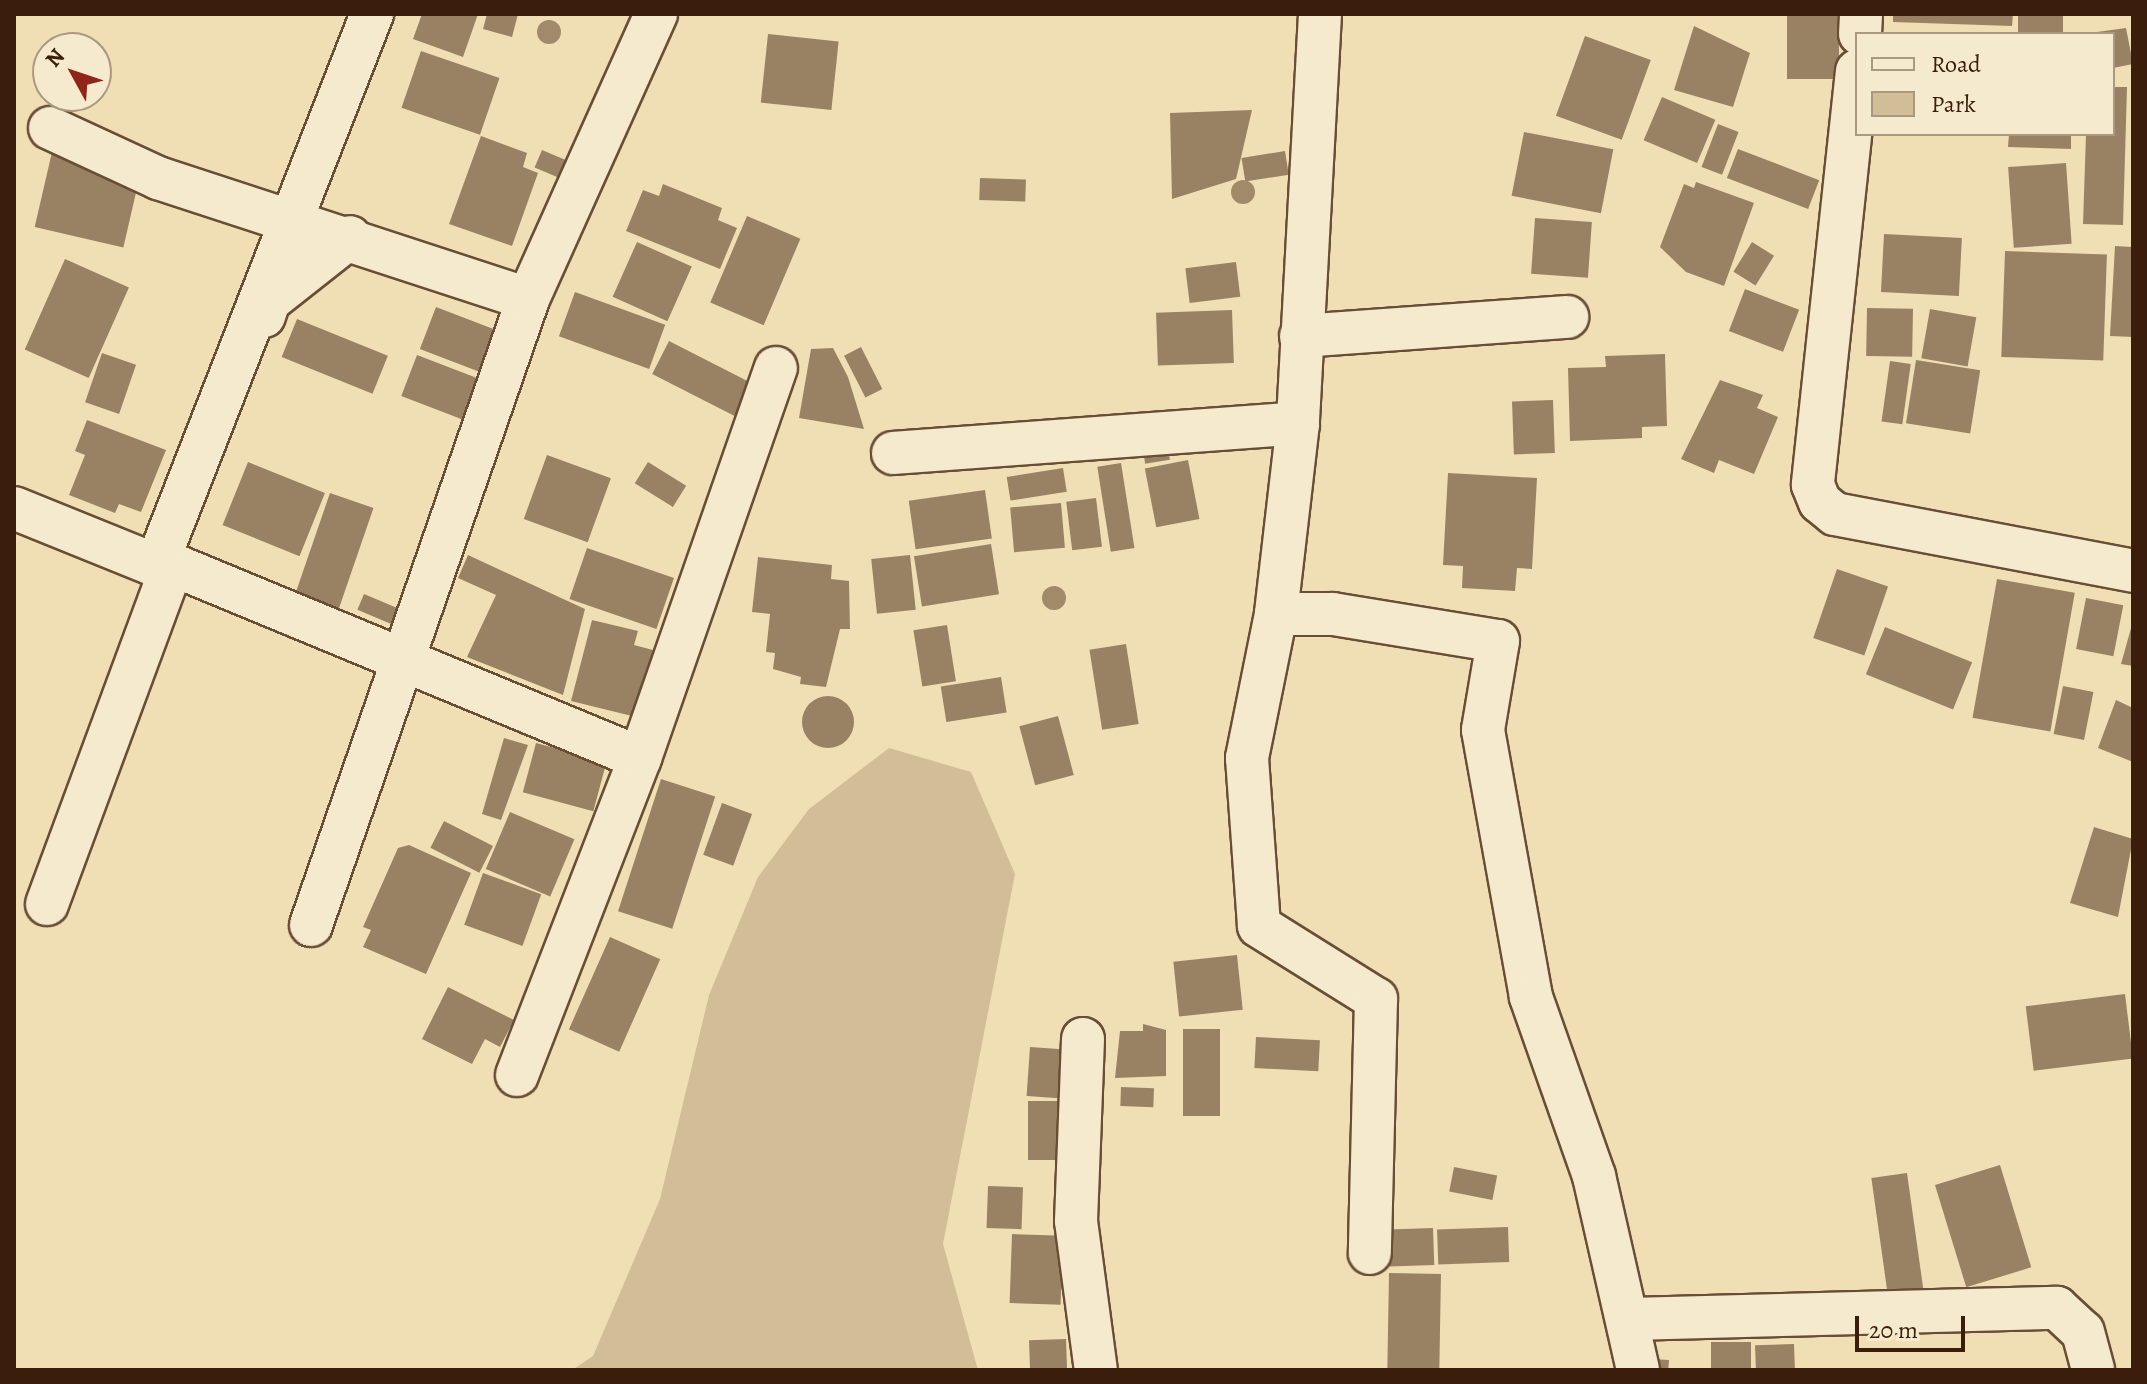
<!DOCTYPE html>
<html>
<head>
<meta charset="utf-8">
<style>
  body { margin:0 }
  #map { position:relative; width:2147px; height:1384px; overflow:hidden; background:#f0dfb4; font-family:Alegreya,serif }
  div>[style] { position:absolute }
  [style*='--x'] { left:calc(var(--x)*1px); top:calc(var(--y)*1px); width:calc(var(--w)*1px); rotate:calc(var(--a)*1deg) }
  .green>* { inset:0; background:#d1be97 }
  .building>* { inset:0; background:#998263; transform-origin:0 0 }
  .round { border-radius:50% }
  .roads { filter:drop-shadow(2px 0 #684e35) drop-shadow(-2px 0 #684e35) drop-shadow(0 2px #684e35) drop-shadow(0 -2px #684e35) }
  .minor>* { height:42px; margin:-21px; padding:0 21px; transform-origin:21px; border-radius:21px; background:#f5eace }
  .trees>* { width:24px; height:24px; margin:-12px; border-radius:50%; background:#a18a6a }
  span { translate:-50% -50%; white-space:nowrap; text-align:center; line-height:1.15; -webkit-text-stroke:8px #f5eace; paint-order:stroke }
  .frame { position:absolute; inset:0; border:16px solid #3b1d0b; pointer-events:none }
  .legend { position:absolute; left:1855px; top:32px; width:260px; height:104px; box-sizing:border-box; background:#f5eace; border:2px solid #ab9880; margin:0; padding:10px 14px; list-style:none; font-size:24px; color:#3b1d0b }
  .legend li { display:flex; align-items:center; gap:16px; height:40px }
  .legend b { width:40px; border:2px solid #ab9880 }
  .north { position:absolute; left:32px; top:32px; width:80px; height:80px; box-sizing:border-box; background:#f5eace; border:2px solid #ab9880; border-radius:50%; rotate:310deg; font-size:22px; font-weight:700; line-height:32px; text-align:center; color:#3b1d0b }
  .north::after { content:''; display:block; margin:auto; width:28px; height:36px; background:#8f2418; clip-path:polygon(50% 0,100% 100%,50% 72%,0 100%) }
  .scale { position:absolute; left:1855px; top:1316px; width:110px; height:36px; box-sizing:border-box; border:4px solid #3b1d0b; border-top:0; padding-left:10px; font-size:24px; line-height:28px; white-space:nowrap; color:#3b1d0b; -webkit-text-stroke:6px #f5eace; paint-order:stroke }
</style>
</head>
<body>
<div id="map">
  <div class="green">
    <i style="clip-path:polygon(889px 748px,971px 772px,1015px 874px,943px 1244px,978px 1370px,572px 1370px,593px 1356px,660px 1199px,709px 995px,758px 877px,809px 809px)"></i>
  </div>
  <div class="building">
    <i style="clip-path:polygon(422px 14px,478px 14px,463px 57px,413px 39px)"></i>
    <i style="clip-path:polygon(487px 14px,518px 14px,512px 37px,483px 29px)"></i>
    <i style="left:1787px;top:14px;width:52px;height:65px"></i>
    <i style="clip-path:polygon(1893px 14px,2013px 14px,2012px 26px,1893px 22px)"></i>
    <i style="left:2018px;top:14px;width:45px;height:20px"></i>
    <i style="clip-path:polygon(1694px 26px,1750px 53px,1733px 107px,1674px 90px)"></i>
    <i style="clip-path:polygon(2126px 28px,2133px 64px,2113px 68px,2113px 34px,2097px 32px)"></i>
    <i style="left:768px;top:34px;width:71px;height:69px;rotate:6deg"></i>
    <i style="left:1585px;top:36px;width:70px;height:85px;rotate:20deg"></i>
    <i style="left:421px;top:51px;width:83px;height:60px;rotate:19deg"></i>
    <i style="clip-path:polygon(2113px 87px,2127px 87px,2123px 225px,2083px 224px,2086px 134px,2113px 134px)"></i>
    <i style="left:1662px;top:97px;width:58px;height:47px;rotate:23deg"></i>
    <i style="clip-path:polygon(1252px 110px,1236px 179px,1172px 199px,1170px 113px)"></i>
    <i style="left:1718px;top:124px;width:22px;height:46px;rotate:21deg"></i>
    <i style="left:1524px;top:132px;width:91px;height:65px;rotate:11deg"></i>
    <i style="clip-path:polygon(2009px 134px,2071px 134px,2071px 149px,2008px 147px)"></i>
    <i style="clip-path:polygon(481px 136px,527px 153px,523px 167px,538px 173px,512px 246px,449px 224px)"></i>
    <i style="left:1738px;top:149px;width:87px;height:31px;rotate:21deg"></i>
    <i style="left:542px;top:150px;width:36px;height:19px;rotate:23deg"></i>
    <i style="left:1285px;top:151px;width:24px;height:44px;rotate:81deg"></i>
    <i style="left:52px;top:152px;width:91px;height:77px;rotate:13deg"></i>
    <i style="left:2066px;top:163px;width:81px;height:58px;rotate:86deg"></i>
    <i style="left:980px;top:178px;width:46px;height:22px;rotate:2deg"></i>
    <i style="clip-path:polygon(1696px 182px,1754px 203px,1724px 286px,1686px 272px,1660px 247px,1684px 184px,1694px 188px)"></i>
    <i style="clip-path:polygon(663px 184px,722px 208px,718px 220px,737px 228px,720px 269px,626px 231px,643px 190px,659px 196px)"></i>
    <i style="left:747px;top:216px;width:58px;height:94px;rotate:23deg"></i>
    <i style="left:1535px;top:218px;width:57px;height:56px;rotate:4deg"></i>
    <i style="left:1884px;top:234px;width:78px;height:58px;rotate:3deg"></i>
    <i style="left:637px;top:242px;width:60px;height:60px;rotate:24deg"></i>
    <i style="left:1752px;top:242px;width:26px;height:35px;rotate:32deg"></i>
    <i style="clip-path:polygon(2115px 246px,2133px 247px,2133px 337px,2110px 336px)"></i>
    <i style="left:2005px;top:251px;width:102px;height:106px;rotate:2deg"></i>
    <i style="left:65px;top:259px;width:70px;height:99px;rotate:24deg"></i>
    <i style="left:1236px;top:262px;width:35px;height:51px;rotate:83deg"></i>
    <i style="left:1745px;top:289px;width:58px;height:45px;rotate:21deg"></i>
    <i style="left:575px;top:292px;width:96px;height:47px;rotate:20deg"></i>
    <i style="left:436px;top:307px;width:65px;height:45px;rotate:21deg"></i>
    <i style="left:1867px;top:308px;width:46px;height:48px;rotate:1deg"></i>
    <i style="left:1930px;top:309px;width:47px;height:50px;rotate:10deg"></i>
    <i style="left:1232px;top:310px;width:53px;height:76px;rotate:88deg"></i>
    <i style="left:297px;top:319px;width:98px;height:41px;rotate:22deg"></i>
    <i style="left:669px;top:341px;width:93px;height:37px;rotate:27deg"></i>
    <i style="left:861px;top:347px;width:47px;height:19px;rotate:63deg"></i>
    <i style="clip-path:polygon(833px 348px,848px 377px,864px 429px,799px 418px,811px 349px)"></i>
    <i style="left:102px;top:353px;width:36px;height:52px;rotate:19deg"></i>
    <i style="clip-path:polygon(1665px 354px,1667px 426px,1642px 427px,1642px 438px,1570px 441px,1568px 368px,1606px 367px,1605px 356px)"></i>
    <i style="left:417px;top:355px;width:67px;height:44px;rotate:21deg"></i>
    <i style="left:1916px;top:360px;width:65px;height:64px;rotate:9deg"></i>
    <i style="left:1890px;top:361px;width:21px;height:61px;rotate:8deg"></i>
    <i style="clip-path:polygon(1720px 380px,1763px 395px,1757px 408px,1778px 417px,1754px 474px,1719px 460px,1714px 473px,1681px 459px)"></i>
    <i style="left:1553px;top:400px;width:53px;height:41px;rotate:88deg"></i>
    <i style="clip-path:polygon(87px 420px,166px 450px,141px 512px,119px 504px,115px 513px,69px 495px,85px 455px,75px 451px)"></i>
    <i style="left:1168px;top:448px;width:12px;height:25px;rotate:81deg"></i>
    <i style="left:547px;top:455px;width:68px;height:68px;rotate:20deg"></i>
    <i style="left:1188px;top:460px;width:60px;height:44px;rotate:79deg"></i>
    <i style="left:248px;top:462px;width:83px;height:68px;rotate:22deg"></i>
    <i style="left:648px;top:462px;width:45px;height:25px;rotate:32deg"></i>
    <i style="left:1121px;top:463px;width:86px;height:24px;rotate:81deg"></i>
    <i style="left:1063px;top:468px;width:24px;height:57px;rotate:81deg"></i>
    <i style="clip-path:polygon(1448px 473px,1537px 478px,1532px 569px,1517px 568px,1515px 591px,1462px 588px,1463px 566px,1443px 565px)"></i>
    <i style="left:985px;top:490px;width:49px;height:77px;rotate:82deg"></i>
    <i style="left:330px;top:493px;width:46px;height:106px;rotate:19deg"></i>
    <i style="left:1096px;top:498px;width:49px;height:30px;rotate:83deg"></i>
    <i style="left:1061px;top:503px;width:45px;height:51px;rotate:85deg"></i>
    <i style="left:991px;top:544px;width:51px;height:78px;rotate:81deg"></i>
    <i style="left:587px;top:548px;width:92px;height:54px;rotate:19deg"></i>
    <i style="clip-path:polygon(468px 555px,585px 609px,563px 695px,467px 657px,496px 595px,458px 578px)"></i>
    <i style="left:910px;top:555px;width:55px;height:39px;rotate:84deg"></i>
    <i style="clip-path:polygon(758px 557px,832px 565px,831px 579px,849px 581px,850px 629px,840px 629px,826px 687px,800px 684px,801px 677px,773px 669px,775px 653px,766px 652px,770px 614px,752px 612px)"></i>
    <i style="left:1837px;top:569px;width:54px;height:73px;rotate:19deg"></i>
    <i style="left:1997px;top:579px;width:79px;height:141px;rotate:10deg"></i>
    <i style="left:364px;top:594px;width:38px;height:17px;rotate:23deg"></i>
    <i style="left:2086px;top:598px;width:38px;height:52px;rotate:11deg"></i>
    <i style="clip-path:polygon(592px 620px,638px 631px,634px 645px,653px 650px,636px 717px,571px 701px)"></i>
    <i style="clip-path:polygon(2133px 621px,2133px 666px,2121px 664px)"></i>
    <i style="left:947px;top:625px;width:57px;height:34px;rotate:81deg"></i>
    <i style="left:1885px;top:627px;width:94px;height:51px;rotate:22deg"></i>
    <i style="left:1126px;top:644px;width:81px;height:37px;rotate:81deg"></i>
    <i style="left:1001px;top:677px;width:36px;height:61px;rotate:81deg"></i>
    <i style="left:2063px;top:686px;width:31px;height:49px;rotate:11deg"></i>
    <i class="round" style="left:802px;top:696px;width:52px;height:52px"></i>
    <i style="clip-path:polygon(2116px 700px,2133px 708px,2133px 762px,2098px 748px)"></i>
    <i style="left:1058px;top:716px;width:61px;height:40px;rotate:75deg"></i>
    <i style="clip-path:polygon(504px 738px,528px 745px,501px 820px,482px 814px)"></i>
    <i style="left:536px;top:743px;width:73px;height:51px;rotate:15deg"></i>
    <i style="left:661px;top:779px;width:57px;height:139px;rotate:18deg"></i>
    <i style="left:722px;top:803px;width:32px;height:55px;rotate:20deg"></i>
    <i style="left:510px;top:812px;width:70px;height:62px;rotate:23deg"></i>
    <i style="left:444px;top:821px;width:55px;height:30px;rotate:27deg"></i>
    <i style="clip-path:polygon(2094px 827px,2133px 839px,2118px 917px,2070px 903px)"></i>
    <i style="clip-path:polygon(409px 845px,471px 873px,426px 974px,363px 947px,371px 930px,363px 927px,398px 848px)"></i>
    <i style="left:483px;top:873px;width:62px;height:55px;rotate:20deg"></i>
    <i style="left:610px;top:937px;width:55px;height:101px;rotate:24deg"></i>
    <i style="left:1237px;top:955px;width:55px;height:64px;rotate:84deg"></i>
    <i style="clip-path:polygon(448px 987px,514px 1020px,500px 1047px,485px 1039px,472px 1064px,422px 1039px)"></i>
    <i style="left:2125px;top:994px;width:65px;height:100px;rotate:83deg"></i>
    <i style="clip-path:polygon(1143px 1024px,1166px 1030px,1166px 1076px,1115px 1078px,1120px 1031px,1143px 1031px)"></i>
    <i style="left:1220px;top:1029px;width:87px;height:37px;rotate:90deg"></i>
    <i style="left:1256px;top:1037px;width:64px;height:31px;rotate:3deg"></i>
    <i style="left:1030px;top:1047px;width:43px;height:49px;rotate:4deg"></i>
    <i style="left:1121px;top:1087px;width:33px;height:19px;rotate:2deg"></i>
    <i style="left:1028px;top:1101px;width:41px;height:59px"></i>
    <i style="left:2000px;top:1165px;width:107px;height:68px;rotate:73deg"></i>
    <i style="left:1454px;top:1167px;width:44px;height:25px;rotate:11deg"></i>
    <i style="left:1907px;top:1173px;width:119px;height:36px;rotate:82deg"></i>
    <i style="left:988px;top:1186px;width:35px;height:42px;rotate:2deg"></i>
    <i style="left:1508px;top:1227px;width:35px;height:71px;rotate:88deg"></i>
    <i style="left:1433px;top:1228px;width:37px;height:45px;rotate:88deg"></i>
    <i style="left:1012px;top:1234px;width:51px;height:69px;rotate:2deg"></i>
    <i style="left:1389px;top:1273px;width:52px;height:97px;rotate:1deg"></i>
    <i style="left:1066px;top:1339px;width:29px;height:37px;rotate:88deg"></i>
    <i style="left:1711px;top:1342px;width:40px;height:28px"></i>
    <i style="left:1794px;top:1344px;width:26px;height:39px;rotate:88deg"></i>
    <i style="left:1653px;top:1359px;width:16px;height:11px;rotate:4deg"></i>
  </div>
  <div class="roads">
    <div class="minor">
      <i style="--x:1320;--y:14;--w:410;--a:93.1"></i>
      <i style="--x:1298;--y:423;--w:192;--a:96.6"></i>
      <i style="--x:1276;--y:614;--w:57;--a:0"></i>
      <i style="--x:1333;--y:614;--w:167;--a:9.3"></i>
      <i style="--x:1498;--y:641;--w:90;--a:99.6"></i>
      <i style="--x:1483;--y:730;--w:271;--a:79.8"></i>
      <i style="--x:1531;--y:997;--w:190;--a:70.6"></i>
      <i style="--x:1594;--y:1176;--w:199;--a:77.2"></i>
      <i style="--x:1860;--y:34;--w:20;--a:-87"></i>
      <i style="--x:1857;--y:71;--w:416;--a:96.1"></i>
      <i style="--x:1813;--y:485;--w:18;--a:68"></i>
      <i style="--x:1820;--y:502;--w:19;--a:39"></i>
      <i style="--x:1835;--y:514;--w:303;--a:10.8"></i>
      <i style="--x:50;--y:128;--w:119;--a:24.8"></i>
      <i style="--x:158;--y:178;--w:389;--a:18.1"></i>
      <i style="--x:264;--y:316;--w:16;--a:-72"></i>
      <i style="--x:269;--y:301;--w:103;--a:-38.3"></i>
      <i style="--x:1301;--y:336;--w:267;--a:-4.1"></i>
      <i style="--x:893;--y:453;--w:406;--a:-4.2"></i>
      <i style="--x:14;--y:508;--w:168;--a:22"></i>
      <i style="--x:170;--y:571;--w:8;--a:-40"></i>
      <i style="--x:176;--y:566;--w:502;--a:22.48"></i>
      <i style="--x:156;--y:566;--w:593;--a:-68.63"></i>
      <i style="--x:1276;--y:614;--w:147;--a:101.4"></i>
      <i style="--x:1247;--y:758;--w:168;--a:85.9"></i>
      <i style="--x:1259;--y:926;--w:138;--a:32"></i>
      <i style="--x:1376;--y:999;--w:254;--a:91.4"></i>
      <i style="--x:47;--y:904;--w:355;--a:-69.7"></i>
      <i style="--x:311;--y:925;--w:663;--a:-70.88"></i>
      <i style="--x:528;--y:299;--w:312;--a:-65.8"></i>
      <i style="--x:1083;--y:1039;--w:182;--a:92.2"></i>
      <i style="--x:1076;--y:1221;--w:150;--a:82.4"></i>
      <i style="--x:517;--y:1075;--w:340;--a:-68.8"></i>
      <i style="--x:640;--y:758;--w:413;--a:-70.8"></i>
      <i style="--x:1630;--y:1319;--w:427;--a:-1.5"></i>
      <i style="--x:2057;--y:1308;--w:35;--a:43"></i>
      <i style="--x:2083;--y:1332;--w:39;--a:75"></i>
    </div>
  </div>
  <div class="trees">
    <i style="left:549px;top:32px"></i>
    <i style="left:1243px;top:192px"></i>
    <i style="left:1054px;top:598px"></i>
  </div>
  <div class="frame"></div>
  <ul class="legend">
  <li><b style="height:10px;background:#f5eace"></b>Road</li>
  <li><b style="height:22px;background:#d1be97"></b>Park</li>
  </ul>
  <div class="north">N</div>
  <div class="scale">20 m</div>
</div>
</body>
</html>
